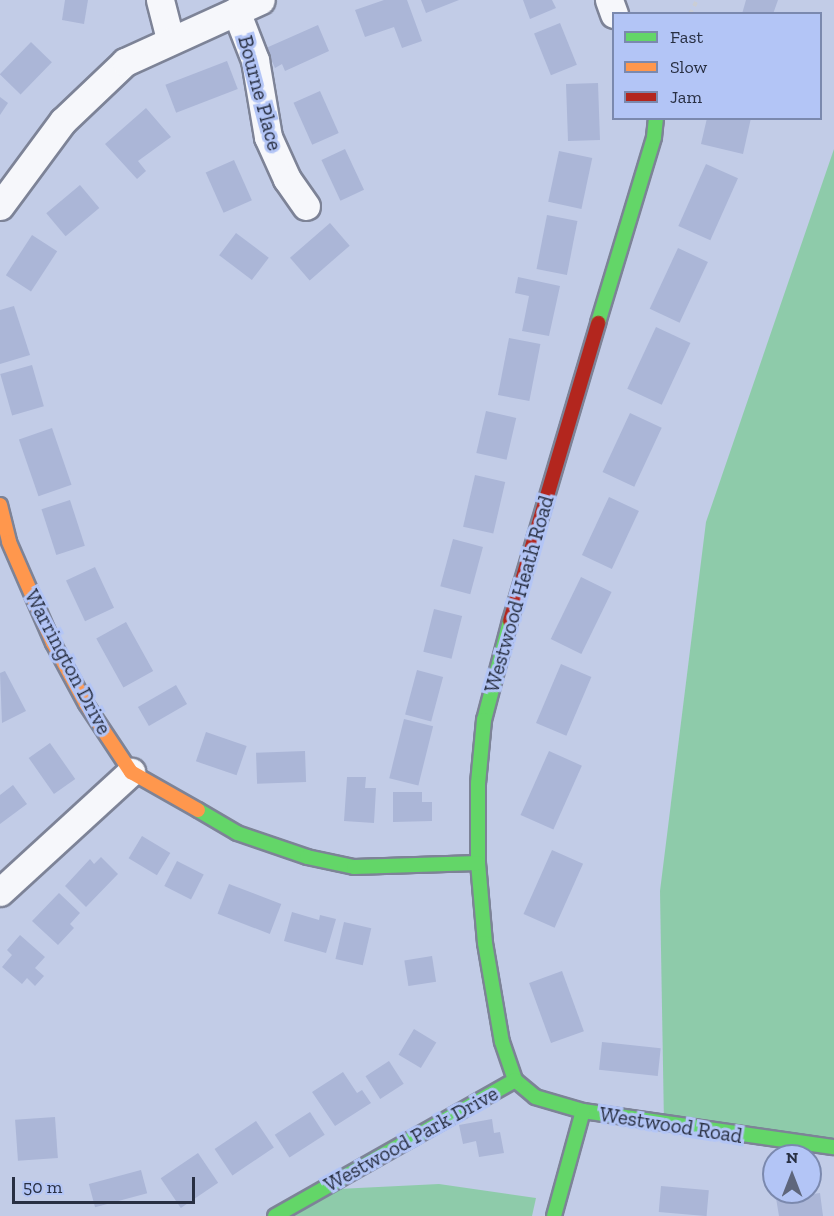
<!DOCTYPE html>
<html>
<head>
<meta charset="utf-8">
<style>
  body { margin:0 }
  #map { position:relative; width:834px; height:1216px; overflow:hidden; background:#c2cce7; font-family:"Zilla Slab",serif }
  div>[style] { position:absolute }
  [style*='--x'] { left:calc(var(--x)*1px); top:calc(var(--y)*1px); width:calc(var(--w)*1px); rotate:calc(var(--a)*1deg) }
  .green>* { inset:0; background:#8ecbaa }
  .building>* { inset:0; background:#abb6d7; transform-origin:0 0 }
  .path>* { height:4px; margin-top:-2px; transform-origin:0; background:repeating-linear-gradient(90deg,#cacdd5 0 4.5px,transparent 0 9px) }
  .roads { filter:drop-shadow(2px 0 #7d8397) drop-shadow(-2px 0 #7d8397) drop-shadow(0 2px #7d8397) drop-shadow(0 -2px #7d8397) }
  .street>* { height:27px; margin:-13.5px; padding:0 13.5px; transform-origin:13.5px; border-radius:13.5px; background:#f6f7fb }
  .fast>* { height:14px; margin:-7px; padding:0 7px; transform-origin:7px; border-radius:7px; background:#63d668 }
  .slow>* { height:14px; margin:-7px; padding:0 7px; transform-origin:7px; border-radius:7px; background:#ff974d }
  .jam>* { height:14px; margin:-7px; padding:0 7px; transform-origin:7px; border-radius:7px; background:#b3261e }
  span { translate:-50% -50%; white-space:nowrap; text-align:center; line-height:1.15; -webkit-text-stroke:6px #b3c5f6; paint-order:stroke }
  .street-label { font-size:21px; color:#282f42 }
  .legend { position:absolute; left:612px; top:12px; width:210px; height:108px; box-sizing:border-box; background:#b3c5f6; border:2px solid #7b89ae; margin:0; padding:8px 10px; list-style:none; font-size:18px; color:#282f42 }
  .legend li { display:flex; align-items:center; gap:12px; height:30px }
  .legend b { width:30px; border:2px solid #7b89ae }
  .north { position:absolute; left:762px; top:1144px; width:60px; height:60px; box-sizing:border-box; background:#b3c5f6; border:2px solid #7b89ae; border-radius:50%; rotate:0deg; font-size:16px; font-weight:700; line-height:24px; text-align:center; color:#282f42 }
  .north::after { content:''; display:block; margin:auto; width:21px; height:27px; background:#5e667c; clip-path:polygon(50% 0,100% 100%,50% 72%,0 100%) }
  .scale { position:absolute; left:12px; top:1177px; width:183px; height:27px; box-sizing:border-box; border:3px solid #282f42; border-top:0; padding-left:8px; font-size:18px; line-height:21px; white-space:nowrap; color:#282f42; -webkit-text-stroke:4px #b3c5f6; paint-order:stroke }
</style>
</head>
<body>
<div id="map">
  <div class="green">
    <i style="clip-path:polygon(834px 149px,834px 1145px,664px 1124px,660px 891px,706px 522px)"></i>
    <i style="clip-path:polygon(439px 1184px,536px 1198px,532px 1216px,293px 1216px,338px 1189px)"></i>
  </div>
  <div class="building">
    <i style="clip-path:polygon(65px 0,88px 0,84px 24px,62px 20px)"></i>
    <i style="clip-path:polygon(384px 0,407px 0,422px 41px,402px 48px,394px 27px,365px 37px,355px 10px)"></i>
    <i style="clip-path:polygon(421px 0,459px 0,426px 13px)"></i>
    <i style="clip-path:polygon(523px 0,552px 0,556px 8px,530px 19px)"></i>
    <i style="clip-path:polygon(746px 0,778px 0,773px 14px,742px 14px)"></i>
    <i style="left:560px;top:23px;width:45px;height:28px;rotate:68deg"></i>
    <i style="clip-path:polygon(318px 25px,329px 51px,285px 71px,282px 64px,275px 68px,266px 48px)"></i>
    <i style="left:31px;top:42px;width:29px;height:45px;rotate:44deg"></i>
    <i style="left:227px;top:61px;width:30px;height:66px;rotate:69deg"></i>
    <i style="left:598px;top:83px;width:57px;height:32px;rotate:88deg"></i>
    <i style="left:320px;top:91px;width:46px;height:29px;rotate:66deg"></i>
    <i style="clip-path:polygon(0 97px,8px 103px,0 115px)"></i>
    <i style="clip-path:polygon(146px 108px,171px 137px,138px 161px,146px 171px,137px 179px,105px 144px)"></i>
    <i style="clip-path:polygon(707px 118px,751px 118px,743px 154px,701px 144px)"></i>
    <i style="left:345px;top:149px;width:45px;height:26px;rotate:65deg"></i>
    <i style="left:559px;top:151px;width:34px;height:52px;rotate:12deg"></i>
    <i style="left:234px;top:160px;width:44px;height:31px;rotate:66deg"></i>
    <i style="left:706px;top:164px;width:35px;height:68px;rotate:24deg"></i>
    <i style="left:80px;top:185px;width:30px;height:44px;rotate:50deg"></i>
    <i style="left:547px;top:215px;width:31px;height:55px;rotate:11deg"></i>
    <i style="left:330px;top:223px;width:30px;height:53px;rotate:49deg"></i>
    <i style="left:236px;top:233px;width:41px;height:28px;rotate:37deg"></i>
    <i style="left:32px;top:235px;width:30px;height:48px;rotate:33deg"></i>
    <i style="left:678px;top:248px;width:33px;height:67px;rotate:25deg"></i>
    <i style="clip-path:polygon(518px 277px,560px 286px,549px 336px,522px 331px,529px 296px,515px 293px)"></i>
    <i style="clip-path:polygon(14px 306px,30px 355px,0 364px,0 310px)"></i>
    <i style="left:656px;top:327px;width:38px;height:68px;rotate:25deg"></i>
    <i style="left:509px;top:338px;width:32px;height:58px;rotate:11deg"></i>
    <i style="left:32px;top:365px;width:43px;height:33px;rotate:74deg"></i>
    <i style="left:486px;top:411px;width:31px;height:43px;rotate:13deg"></i>
    <i style="left:630px;top:413px;width:35px;height:65px;rotate:25deg"></i>
    <i style="left:52px;top:428px;width:60px;height:35px;rotate:71deg"></i>
    <i style="left:475px;top:475px;width:31px;height:53px;rotate:13deg"></i>
    <i style="left:609px;top:497px;width:33px;height:64px;rotate:25deg"></i>
    <i style="left:70px;top:500px;width:48px;height:30px;rotate:72deg"></i>
    <i style="left:453px;top:539px;width:31px;height:49px;rotate:15deg"></i>
    <i style="left:95px;top:567px;width:45px;height:32px;rotate:65deg"></i>
    <i style="left:581px;top:577px;width:34px;height:69px;rotate:26deg"></i>
    <i style="left:434px;top:609px;width:29px;height:44px;rotate:14deg"></i>
    <i style="left:126px;top:622px;width:56px;height:34px;rotate:61deg"></i>
    <i style="left:561px;top:664px;width:33px;height:64px;rotate:23deg"></i>
    <i style="left:417px;top:670px;width:27px;height:46px;rotate:15deg"></i>
    <i style="clip-path:polygon(5px 671px,26px 711px,2px 723px,0 673px)"></i>
    <i style="left:176px;top:685px;width:22px;height:44px;rotate:60deg"></i>
    <i style="left:404px;top:719px;width:30px;height:61px;rotate:14deg"></i>
    <i style="left:206px;top:732px;width:43px;height:31px;rotate:19deg"></i>
    <i style="left:50px;top:743px;width:44px;height:26px;rotate:55deg"></i>
    <i style="left:305px;top:751px;width:31px;height:49px;rotate:88deg"></i>
    <i style="left:549px;top:751px;width:36px;height:70px;rotate:24deg"></i>
    <i style="clip-path:polygon(347px 777px,366px 777px,365px 788px,376px 788px,374px 823px,344px 821px)"></i>
    <i style="clip-path:polygon(13px 785px,27px 804px,0 824px,0 795px)"></i>
    <i style="clip-path:polygon(393px 792px,422px 792px,422px 802px,432px 802px,432px 821px,393px 822px)"></i>
    <i style="left:142px;top:836px;width:33px;height:26px;rotate:31deg"></i>
    <i style="left:552px;top:850px;width:34px;height:70px;rotate:24deg"></i>
    <i style="clip-path:polygon(101px 857px,118px 874px,86px 907px,65px 886px,90px 859px,94px 864px)"></i>
    <i style="left:177px;top:861px;width:30px;height:28px;rotate:27deg"></i>
    <i style="left:229px;top:884px;width:56px;height:32px;rotate:21deg"></i>
    <i style="clip-path:polygon(59px 893px,80px 913px,70px 924px,74px 928px,58px 945px,32px 921px)"></i>
    <i style="clip-path:polygon(292px 912px,319px 920px,320px 915px,336px 919px,326px 953px,284px 941px)"></i>
    <i style="left:344px;top:922px;width:28px;height:38px;rotate:13deg"></i>
    <i style="clip-path:polygon(20px 935px,45px 957px,35px 968px,44px 976px,35px 986px,27px 978px,22px 984px,2px 967px,12px 955px,7px 950px)"></i>
    <i style="left:432px;top:956px;width:26px;height:28px;rotate:81deg"></i>
    <i style="left:562px;top:971px;width:64px;height:35px;rotate:70deg"></i>
    <i style="left:414px;top:1029px;width:26px;height:30px;rotate:31deg"></i>
    <i style="left:602px;top:1042px;width:59px;height:28px;rotate:6deg"></i>
    <i style="left:389px;top:1061px;width:27px;height:28px;rotate:57deg"></i>
    <i style="clip-path:polygon(343px 1072px,357px 1093px,362px 1090px,371px 1103px,335px 1126px,312px 1092px)"></i>
    <i style="left:310px;top:1112px;width:27px;height:42px;rotate:57deg"></i>
    <i style="left:55px;top:1117px;width:41px;height:40px;rotate:86deg"></i>
    <i style="clip-path:polygon(492px 1119px,494px 1133px,500px 1132px,504px 1153px,479px 1157px,476px 1141px,463px 1144px,459px 1125px)"></i>
    <i style="left:256px;top:1121px;width:32px;height:50px;rotate:56deg"></i>
    <i style="left:198px;top:1153px;width:36px;height:45px;rotate:56deg"></i>
    <i style="left:141px;top:1170px;width:24px;height:54px;rotate:75deg"></i>
    <i style="left:661px;top:1186px;width:48px;height:26px;rotate:5deg"></i>
    <i style="clip-path:polygon(775px 1192px,798px 1192px,798px 1196px,820px 1193px,823px 1216px,779px 1216px)"></i>
  </div>
  <div class="path">
    <i style="--x:690;--y:14;--w:16;--a:-63"></i>
  </div>
  <div class="roads">
    <div class="street">
      <i style="--x:160;--y:0;--w:40;--a:75.6"></i>
      <i style="--x:609;--y:0;--w:15;--a:70"></i>
      <i style="--x:236;--y:11;--w:53;--a:68.8"></i>
      <i style="--x:255;--y:60;--w:78;--a:80.4"></i>
      <i style="--x:268;--y:137;--w:46;--a:65.7"></i>
      <i style="--x:287;--y:179;--w:33;--a:55"></i>
      <i style="--x:0;--y:206;--w:106;--a:-53.5"></i>
      <i style="--x:63;--y:121;--w:86;--a:-43.6"></i>
      <i style="--x:125;--y:62;--w:149;--a:-24.5"></i>
      <i style="--x:0;--y:892;--w:178;--a:-42.5"></i>
    </div>
    <div class="fast">
      <i style="--x:598;--y:323;--w:194;--a:-73.2"></i>
      <i style="--x:654;--y:137;--w:19;--a:-84"></i>
      <i style="--x:510;--y:621;--w:102;--a:104.7"></i>
      <i style="--x:484;--y:720;--w:63;--a:95.4"></i>
      <i style="--x:478;--y:783;--w:80;--a:90"></i>
      <i style="--x:478;--y:863;--w:80;--a:85"></i>
      <i style="--x:485;--y:943;--w:100;--a:80.3"></i>
      <i style="--x:502;--y:1042;--w:40;--a:71.1"></i>
      <i style="--x:198;--y:810;--w:45;--a:30.5"></i>
      <i style="--x:237;--y:833;--w:74;--a:18.9"></i>
      <i style="--x:307;--y:857;--w:48;--a:12"></i>
      <i style="--x:354;--y:867;--w:124;--a:-1.8"></i>
      <i style="--x:515;--y:1080;--w:26;--a:40"></i>
      <i style="--x:535;--y:1097;--w:50;--a:16.3"></i>
      <i style="--x:583;--y:1111;--w:254;--a:8.2"></i>
      <i style="--x:275;--y:1216;--w:276;--a:-29.5"></i>
      <i style="--x:554;--y:1216;--w:109;--a:-74.6"></i>
    </div>
    <div class="slow">
      <i style="--x:0;--y:505;--w:38;--a:76"></i>
      <i style="--x:9;--y:542;--w:110;--a:66.5"></i>
      <i style="--x:53;--y:643;--w:69;--a:61.6"></i>
      <i style="--x:86;--y:704;--w:82;--a:56.5"></i>
      <i style="--x:131;--y:772;--w:77;--a:29.6"></i>
    </div>
    <div class="jam">
      <i style="--x:510;--y:621;--w:311;--a:-73.5"></i>
    </div>
  </div>
  <div class="street-label">
    <span style="left:260px;top:93px;rotate:75deg">Bourne Place</span>
    <span style="left:519px;top:594px;rotate:-74deg">Westwood Heath Road</span>
    <span style="left:68px;top:662px;rotate:62deg">Warrington Drive</span>
    <span style="left:671px;top:1125px;rotate:9deg">Westwood Road</span>
    <span style="left:411px;top:1139px;rotate:-29deg">Westwood Park Drive</span>
  </div>
  <ul class="legend">
  <li><b style="height:8px;background:#63d668"></b>Fast</li>
  <li><b style="height:8px;background:#ff974d"></b>Slow</li>
  <li><b style="height:8px;background:#b3261e"></b>Jam</li>
  </ul>
  <div class="north">N</div>
  <div class="scale">50 m</div>
</div>
</body>
</html>
